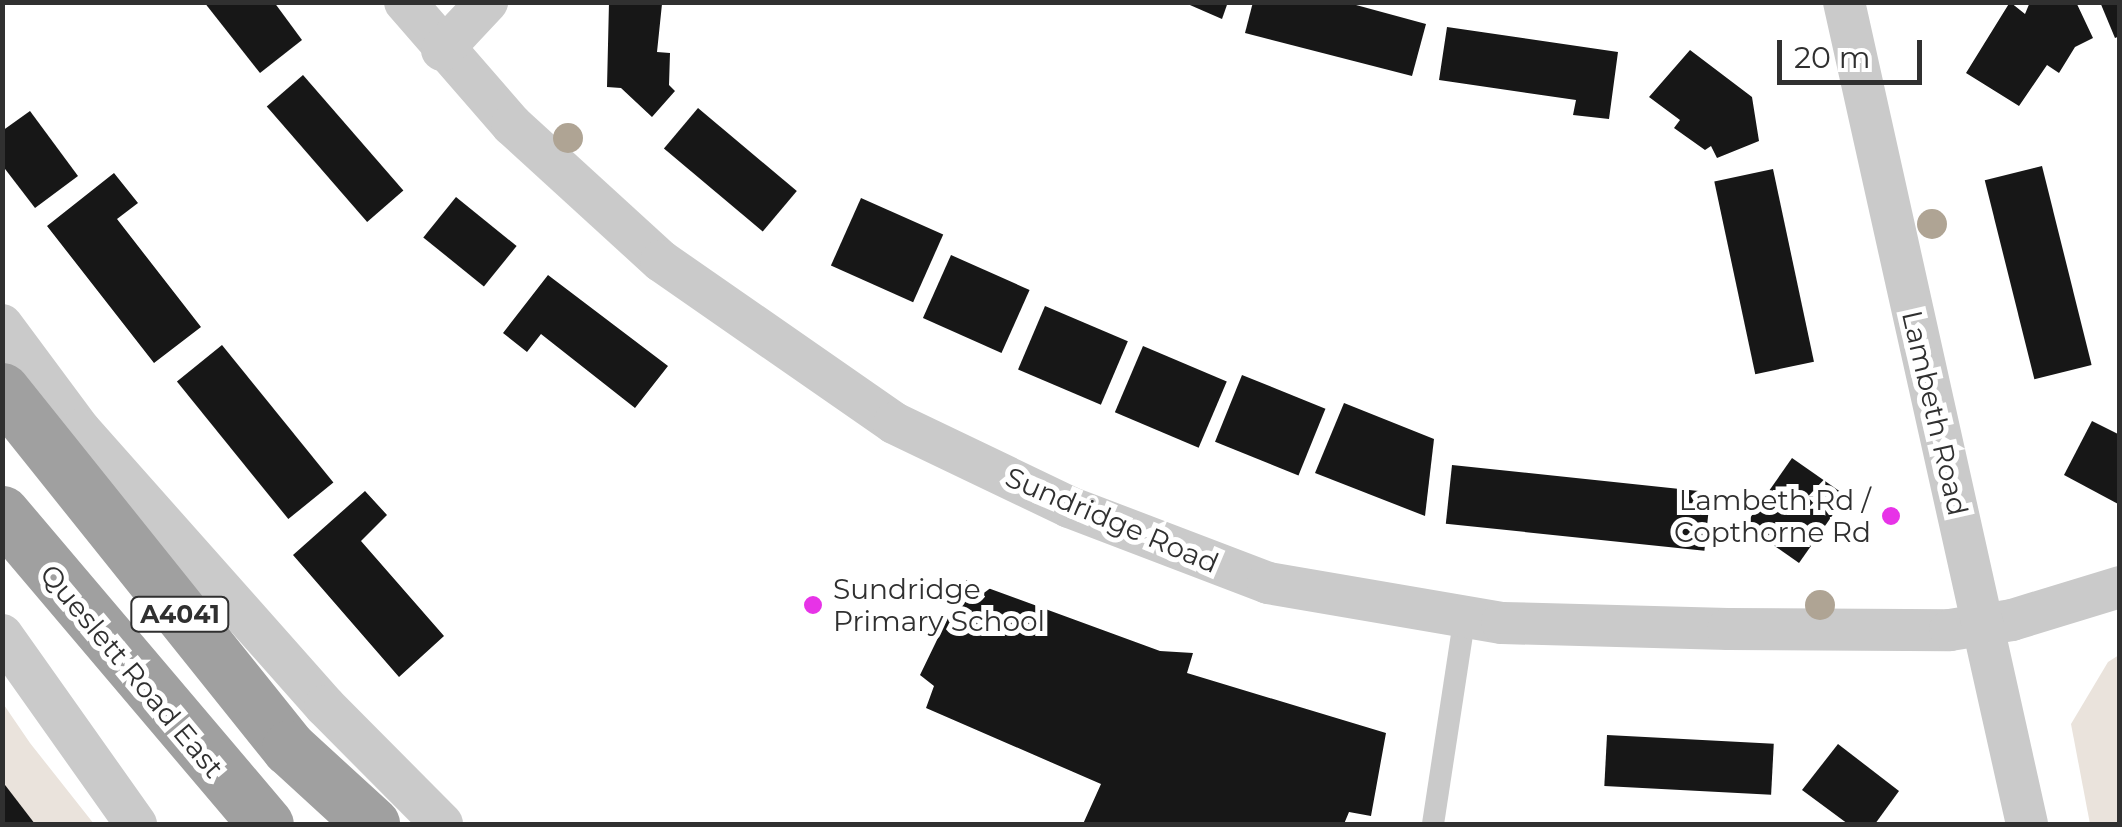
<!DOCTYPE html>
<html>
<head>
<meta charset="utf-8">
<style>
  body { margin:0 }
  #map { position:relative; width:2122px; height:827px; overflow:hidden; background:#fff; font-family:Montserrat,sans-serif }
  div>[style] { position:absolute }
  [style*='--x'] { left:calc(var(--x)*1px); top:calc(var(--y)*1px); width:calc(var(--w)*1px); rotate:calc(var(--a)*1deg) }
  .green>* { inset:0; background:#eae3dc }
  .building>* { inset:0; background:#171717; transform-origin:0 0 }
  .service>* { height:22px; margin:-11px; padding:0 11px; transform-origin:11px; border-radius:11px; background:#cacaca }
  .minor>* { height:42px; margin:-21px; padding:0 21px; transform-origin:21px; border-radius:21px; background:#cacaca }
  .trunk>* { height:55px; margin:-27.5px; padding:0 27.5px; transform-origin:27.5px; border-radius:27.5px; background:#a0a0a0 }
  .trees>* { width:30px; height:30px; margin:-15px; border-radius:50%; background:#afa494 }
  .dots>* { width:28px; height:28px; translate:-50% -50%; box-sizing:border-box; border:5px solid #fff; border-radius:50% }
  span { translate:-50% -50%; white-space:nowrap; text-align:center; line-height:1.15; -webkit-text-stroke:10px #fff; paint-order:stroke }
  .shield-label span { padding:2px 8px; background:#fff; border:2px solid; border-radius:8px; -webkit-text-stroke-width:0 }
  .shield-label { font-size:25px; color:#303030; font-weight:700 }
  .street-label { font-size:28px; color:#303030 }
  .poi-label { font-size:28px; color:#303030 }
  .right { translate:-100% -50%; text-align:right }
  .left { translate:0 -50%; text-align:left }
  .frame { position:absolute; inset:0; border:5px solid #303030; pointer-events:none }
  .scale { position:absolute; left:1777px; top:40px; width:145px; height:45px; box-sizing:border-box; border:5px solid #303030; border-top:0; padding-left:12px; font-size:30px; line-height:35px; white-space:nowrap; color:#303030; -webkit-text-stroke:8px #fff; paint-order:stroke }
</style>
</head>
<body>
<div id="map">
  <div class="green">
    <i style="clip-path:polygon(2119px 655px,2119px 824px,2090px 824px,2071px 724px,2108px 662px)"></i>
    <i style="clip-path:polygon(2px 702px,30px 743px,94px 824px,3px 824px)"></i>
  </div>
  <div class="building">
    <i style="clip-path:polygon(204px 2px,274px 2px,302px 40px,260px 73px)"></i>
    <i style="clip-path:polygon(609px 2px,662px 4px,657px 52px,670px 53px,669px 85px,675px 91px,652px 117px,621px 88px,607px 87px)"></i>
    <i style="clip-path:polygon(1183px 2px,1228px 2px,1222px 19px)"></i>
    <i style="clip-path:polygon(1253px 2px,1345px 2px,1426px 24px,1412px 76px,1245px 33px)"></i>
    <i style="clip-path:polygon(2010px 2px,2025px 14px,2030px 2px,2076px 2px,2093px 38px,2075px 47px,2059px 73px,2047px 65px,2019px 106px,1966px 73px)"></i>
    <i style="clip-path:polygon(2100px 2px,2120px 2px,2120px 36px,2115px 38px)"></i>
    <i style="clip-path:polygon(1447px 27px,1618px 52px,1609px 119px,1573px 115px,1576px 100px,1439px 80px)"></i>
    <i style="clip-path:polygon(1690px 50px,1752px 97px,1759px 141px,1717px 158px,1711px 146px,1705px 150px,1674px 128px,1680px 120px,1649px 97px)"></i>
    <i style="left:303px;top:75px;width:153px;height:48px;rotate:49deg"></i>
    <i style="left:698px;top:108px;width:129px;height:53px;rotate:40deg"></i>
    <i style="clip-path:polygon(30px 111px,78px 176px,35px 208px,2px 165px,2px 131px)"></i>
    <i style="left:2042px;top:166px;width:205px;height:59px;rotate:76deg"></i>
    <i style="left:1773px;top:169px;width:197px;height:60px;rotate:78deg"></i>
    <i style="clip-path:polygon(114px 173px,138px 203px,117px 219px,201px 327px,154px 363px,47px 226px)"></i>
    <i style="left:456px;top:197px;width:78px;height:52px;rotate:39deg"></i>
    <i style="left:861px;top:198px;width:90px;height:74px;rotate:24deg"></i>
    <i style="left:951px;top:255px;width:86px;height:69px;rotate:24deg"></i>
    <i style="clip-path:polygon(548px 275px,668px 366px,635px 408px,541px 334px,527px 352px,503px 333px)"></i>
    <i style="left:1045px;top:306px;width:90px;height:69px;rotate:23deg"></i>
    <i style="left:222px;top:345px;width:177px;height:58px;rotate:51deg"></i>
    <i style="left:1143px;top:346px;width:91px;height:72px;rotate:23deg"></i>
    <i style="left:1242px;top:375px;width:90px;height:72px;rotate:22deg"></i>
    <i style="clip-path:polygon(1344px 403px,1434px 439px,1425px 516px,1315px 473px)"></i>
    <i style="clip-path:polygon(2092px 421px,2120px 435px,2120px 505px,2064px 475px)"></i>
    <i style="left:1792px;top:458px;width:66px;height:82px;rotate:35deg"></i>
    <i style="left:1452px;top:465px;width:260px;height:59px;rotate:6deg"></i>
    <i style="clip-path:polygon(365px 491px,387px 515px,361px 541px,444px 636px,399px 677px,293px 555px)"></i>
    <i style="clip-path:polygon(966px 580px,1160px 651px,1193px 653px,1187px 673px,1386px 733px,1371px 816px,1349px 812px,1344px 824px,1083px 824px,1101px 784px,926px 708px,934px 686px,920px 675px)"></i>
    <i style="left:1607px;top:735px;width:167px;height:51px;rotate:3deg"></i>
    <i style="clip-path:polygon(1838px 744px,1899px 791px,1875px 824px,1848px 824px,1802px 790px)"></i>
    <i style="clip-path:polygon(2px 781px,35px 824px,2px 824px)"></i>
  </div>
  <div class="service">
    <i style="--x:1433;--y:824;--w:211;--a:-81.3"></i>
  </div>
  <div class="minor">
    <i style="--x:405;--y:2;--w:163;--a:49"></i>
    <i style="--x:512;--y:125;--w:202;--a:42.4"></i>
    <i style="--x:661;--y:261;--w:284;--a:34.8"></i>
    <i style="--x:894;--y:423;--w:194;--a:25.6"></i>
    <i style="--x:1069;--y:507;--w:213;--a:20.9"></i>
    <i style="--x:1268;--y:583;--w:237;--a:9.7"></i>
    <i style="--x:1502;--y:623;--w:226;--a:1.5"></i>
    <i style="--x:1728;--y:629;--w:222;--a:0.3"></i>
    <i style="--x:1950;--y:630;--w:63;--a:-9.2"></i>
    <i style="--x:2012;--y:620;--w:113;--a:-17"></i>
    <i style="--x:1844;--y:2;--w:842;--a:77.45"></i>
    <i style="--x:442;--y:50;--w:66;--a:-46.8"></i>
    <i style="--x:2;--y:325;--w:131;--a:53.4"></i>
    <i style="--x:80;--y:430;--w:369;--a:48.4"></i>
    <i style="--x:325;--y:706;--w:166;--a:45.2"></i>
    <i style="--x:2;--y:635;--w:232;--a:54.7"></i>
  </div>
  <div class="trunk">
    <i style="--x:2;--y:390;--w:459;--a:51.3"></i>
    <i style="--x:289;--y:748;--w:113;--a:42.5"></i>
    <i style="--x:2;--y:513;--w:408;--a:49.7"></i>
  </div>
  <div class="trees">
    <i style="left:568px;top:138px"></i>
    <i style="left:1932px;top:224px"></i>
    <i style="left:1820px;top:605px"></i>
  </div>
  <div class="dots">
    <i style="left:1891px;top:516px;background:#e733e7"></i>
    <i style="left:813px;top:605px;background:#e733e7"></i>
  </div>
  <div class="shield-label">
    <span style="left:180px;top:614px">A4041</span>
  </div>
  <div class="street-label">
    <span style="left:1935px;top:413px;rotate:77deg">Lambeth Road</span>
    <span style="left:1112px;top:520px;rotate:23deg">Sundridge Road</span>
    <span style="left:132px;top:671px;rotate:50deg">Queslett Road East</span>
  </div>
  <div class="poi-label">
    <span class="right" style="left:1871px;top:516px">Lambeth Rd /<br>Copthorne Rd</span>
    <span class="left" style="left:833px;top:605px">Sundridge<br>Primary School</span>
  </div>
  <div class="frame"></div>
  <div class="scale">20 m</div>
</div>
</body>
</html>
